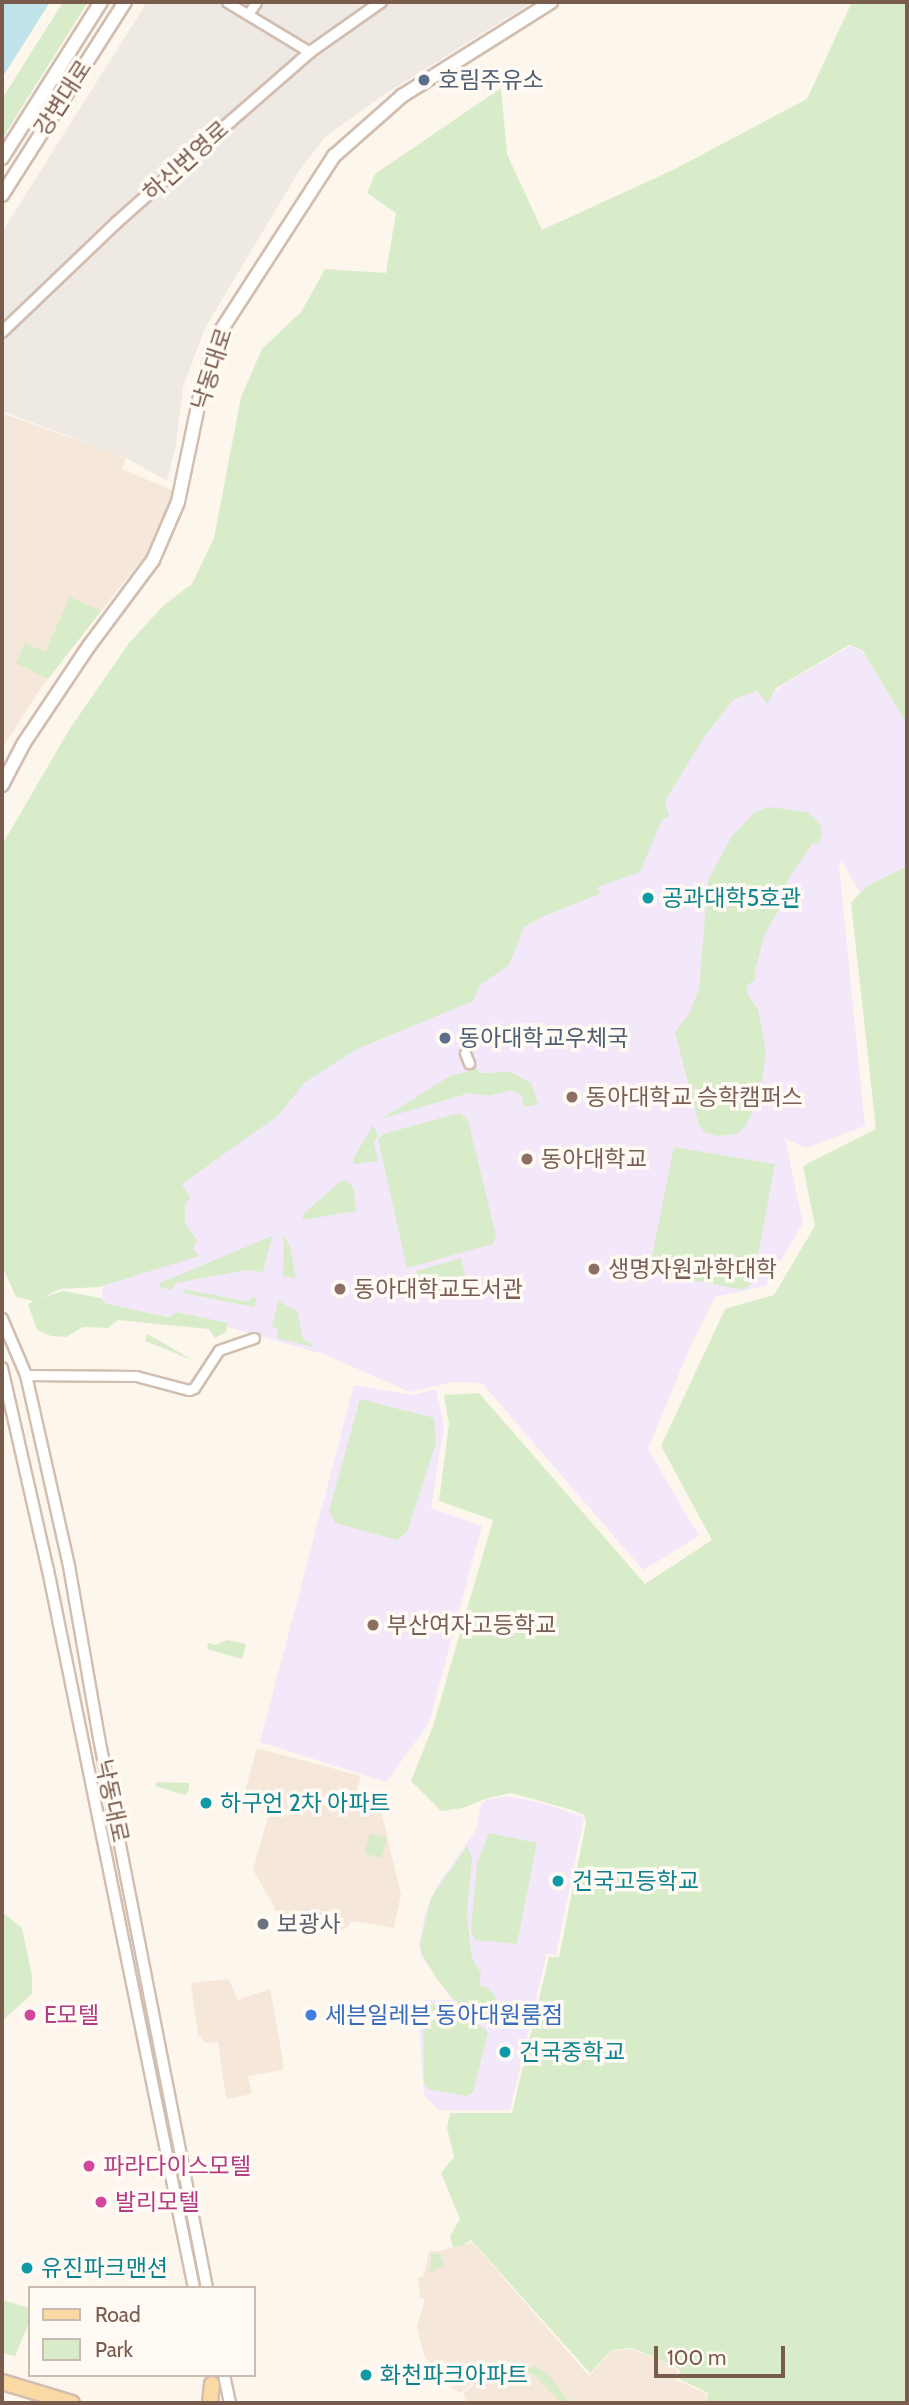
<!DOCTYPE html>
<html>
<head>
<meta charset="utf-8">
<style>
  body { margin:0 }
  #map { position:relative; width:909px; height:2405px; overflow:hidden; background:#fdf6ec; font-family:Cabin,"Noto Sans KR",sans-serif }
  div>[style] { position:absolute }
  [style*='--x'] { left:calc(var(--x)*1px); top:calc(var(--y)*1px); width:calc(var(--w)*1px); rotate:calc(var(--a)*1deg) }
  .residential>* { inset:0; background:#f5e8da }
  .industrial>* { inset:0; background:#efe9e4 }
  .education>* { inset:0; background:#f3e8fa }
  .green>* { inset:0; background:#d8ecc9; transform-origin:0 0 }
  .water>* { inset:0; background:#bfe3e8 }
  .roads { filter:drop-shadow(2px 0 #d1beb0) drop-shadow(-2px 0 #d1beb0) drop-shadow(0 2px #d1beb0) drop-shadow(0 -2px #d1beb0) }
  .minor>* { height:9px; margin:-4.5px; padding:0 4.5px; transform-origin:4.5px; border-radius:4.5px; background:#fff }
  .tertiary>* { height:10px; margin:-5px; padding:0 5px; transform-origin:5px; border-radius:5px; background:#fff }
  .secondary>* { height:12px; margin:-6px; padding:0 6px; transform-origin:6px; border-radius:6px; background:#fff }
  .primary>* { height:14px; margin:-7px; padding:0 7px; transform-origin:7px; border-radius:7px; background:#fbd9a5 }
  .dots>* { width:19px; height:19px; translate:-50% -50%; box-sizing:border-box; border:4px solid #fffaf3; border-radius:50% }
  span { translate:-50% -50%; white-space:nowrap; text-align:center; line-height:1.15; -webkit-text-stroke:7px #fffaf3; paint-order:stroke }
  .service-label { font-size:23px; color:#4e5e75 }
  .left { translate:0 -50%; text-align:left }
  .street-label { font-size:23px; color:#7a5c4d }
  .culture-label { font-size:23px; color:#0d838f }
  .education-label { font-size:23px; color:#785e54 }
  .worship-label { font-size:23px; color:#5b616d }
  .hotel-label { font-size:23px; color:#b23c85 }
  .shop-label { font-size:23px; color:#366cbe }
  .frame { position:absolute; inset:0; border:4px solid #7a5c4d; pointer-events:none }
  .legend { position:absolute; left:28px; top:2286px; width:228px; height:91px; box-sizing:border-box; background:#fffaf3; border:2px solid #cabbb1; margin:0; padding:9px 12px; list-style:none; font-size:21px; color:#7a5c4d }
  .legend li { display:flex; align-items:center; gap:14px; height:35px }
  .legend b { width:35px; border:2px solid #cabbb1 }
  .scale { position:absolute; left:654px; top:2346px; width:131px; height:32px; box-sizing:border-box; border:4px solid #7a5c4d; border-top:0; padding-left:9px; font-size:21px; line-height:24px; white-space:nowrap; color:#7a5c4d; -webkit-text-stroke:5px #fffaf3; paint-order:stroke }
</style>
</head>
<body>
<div id="map">
  <div class="residential">
    <i style="clip-path:polygon(2px 413px,126px 458px,122px 469px,174px 491px,147px 553px,42px 686px,2px 749px)"></i>
    <i style="clip-path:polygon(257px 1748px,361px 1776px,356px 1794px,363px 1807px,381px 1811px,401px 1894px,394px 1928px,351px 1921px,348px 1927px,338px 1931px,314px 1929px,312px 1936px,280px 1931px,275px 1908px,253px 1870px,270px 1810px,244px 1802px,243px 1799px)"></i>
    <i style="clip-path:polygon(229px 1979px,238px 2000px,270px 1989px,284px 2066px,282px 2070px,248px 2076px,252px 2094px,226px 2099px,218px 2042px,204px 2043px,202px 2037px,198px 2036px,191px 1983px)"></i>
    <i style="clip-path:polygon(472px 2242px,589px 2376px,612px 2351px,632px 2349px,671px 2364px,678px 2371px,675px 2379px,707px 2394px,705px 2403px,468px 2403px,463px 2394px,480px 2379px,513px 2379px,522px 2374px,479px 2378px,461px 2393px,451px 2387px,424px 2356px,417px 2326px,425px 2299px,420px 2298px,418px 2278px,424px 2276px,429px 2251px,440px 2251px)"></i>
  </div>
  <div class="industrial">
    <i style="clip-path:polygon(147px 2px,533px 2px,382px 96px,325px 137px,299px 171px,205px 328px,183px 387px,176px 444px,167px 481px,126px 458px,2px 411px,2px 232px)"></i>
  </div>
  <div class="education">
    <i style="clip-path:polygon(850px 646px,862px 651px,907px 724px,907px 865px,895px 873px,896px 879px,862px 895px,842px 862px,839px 863px,865px 1126px,806px 1148px,785px 1138px,803px 1223px,766px 1286px,715px 1297px,691px 1345px,648px 1449px,699px 1536px,643px 1570px,482px 1383px,452px 1382px,410px 1392px,323px 1354px,228px 1327px,108px 1305px,102px 1298px,108px 1236px,663px 798px,703px 734px,734px 696px,757px 688px,766px 700px,781px 686px)"></i>
    <i style="clip-path:polygon(354px 1385px,412px 1395px,436px 1389px,444px 1426px,431px 1508px,482px 1526px,429px 1723px,386px 1782px,260px 1742px)"></i>
    <i style="clip-path:polygon(508px 1796px,542px 1803px,584px 1817px,556px 1956px,547px 1953px,510px 2110px,439px 2110px,424px 2095px,419px 2025px,423px 2000px,452px 2000px,421px 1955px,419px 1944px,426px 1910px,437px 1886px,476px 1830px,481px 1805px,485px 1800px)"></i>
  </div>
  <div class="green">
    <i style="clip-path:polygon(63px 2px,88px 2px,2px 139px,2px 99px)"></i>
    <i style="clip-path:polygon(852px 2px,907px 2px,907px 724px,862px 650px,849px 645px,776px 688px,767px 704px,757px 691px,734px 699px,704px 737px,665px 801px,669px 817px,662px 819px,640px 872px,598px 887px,600px 894px,544px 916px,524px 927px,509px 965px,480px 985px,473px 1001px,355px 1050px,304px 1083px,279px 1115px,182px 1184px,190px 1198px,185px 1204px,185px 1223px,197px 1240px,193px 1249px,199px 1256px,99px 1287px,60px 1289px,42px 1298px,63px 1291px,101px 1298px,107px 1304px,169px 1317px,177px 1312px,228px 1323px,226px 1332px,215px 1338px,209px 1329px,118px 1320px,108px 1328px,83px 1327px,66px 1337px,51px 1336px,37px 1330px,28px 1304px,33px 1301px,16px 1297px,2px 1266px,2px 845px,69px 730px,129px 643px,164px 605px,192px 584px,214px 538px,241px 397px,262px 349px,301px 312px,325px 269px,386px 273px,396px 213px,367px 193px,375px 174px,501px 88px,507px 154px,542px 230px,673px 170px,807px 99px)"></i>
    <i style="clip-path:polygon(70px 597px,101px 611px,48px 679px,16px 663px,25px 643px,45px 652px)"></i>
    <i style="clip-path:polygon(768px 807px,808px 812px,820px 824px,822px 834px,819px 843px,812px 844px,787px 881px,786px 897px,765px 934px,755px 970px,756px 980px,747px 985px,747px 993px,758px 1009px,766px 1052px,761px 1089px,747px 1124px,738px 1134px,718px 1136px,705px 1133px,699px 1125px,675px 1032px,689px 1014px,699px 989px,708px 880px,732px 836px,755px 812px)"></i>
    <i style="clip-path:polygon(907px 866px,907px 2403px,706px 2403px,708px 2393px,677px 2378px,680px 2371px,671px 2364px,632px 2348px,612px 2350px,590px 2373px,471px 2240px,461px 2246px,453px 2247px,452px 2244px,450px 2236px,460px 2219px,441px 2173px,454px 2157px,447px 2128px,450px 2113px,512px 2113px,549px 1957px,559px 1957px,586px 1823px,584px 1815px,572px 1810px,511px 1793px,485px 1799px,463px 1808px,441px 1811px,411px 1781px,433px 1726px,493px 1520px,439px 1501px,449px 1424px,444px 1395px,479px 1393px,645px 1584px,712px 1540px,661px 1446px,725px 1309px,774px 1295px,815px 1226px,803px 1166px,876px 1129px,851px 903px,867px 886px)"></i>
    <i style="clip-path:polygon(476px 1069px,481px 1073px,511px 1072px,531px 1083px,538px 1104px,524px 1107px,522px 1096px,512px 1090px,489px 1096px,469px 1093px,381px 1119px,450px 1076px)"></i>
    <i style="clip-path:polygon(460px 1113px,468px 1120px,496px 1236px,493px 1244px,407px 1268px,378px 1139px,383px 1134px)"></i>
    <i style="clip-path:polygon(373px 1125px,378px 1135px,374px 1143px,378px 1161px,354px 1164px,353px 1159px)"></i>
    <i style="clip-path:polygon(674px 1147px,775px 1164px,753px 1282px,744px 1290px,649px 1272px)"></i>
    <i style="clip-path:polygon(347px 1180px,354px 1189px,356px 1211px,303px 1220px,303px 1214px,340px 1182px)"></i>
    <i style="clip-path:polygon(284px 1235px,290px 1247px,296px 1279px,283px 1276px)"></i>
    <i style="clip-path:polygon(272px 1236px,263px 1272px,246px 1270px,176px 1283px,172px 1290px,159px 1287px,160px 1283px)"></i>
    <i style="clip-path:polygon(461px 1258px,468px 1287px,423px 1296px,416px 1271px)"></i>
    <i style="clip-path:polygon(184px 1289px,249px 1302px,252px 1297px,257px 1298px,254px 1307px,183px 1293px)"></i>
    <i style="clip-path:polygon(278px 1301px,297px 1311px,303px 1339px,311px 1343px,312px 1347px,277px 1338px,278px 1329px,272px 1327px)"></i>
    <i style="clip-path:polygon(147px 1334px,167px 1345px,192px 1360px,145px 1341px)"></i>
    <i style="clip-path:polygon(360px 1399px,434px 1418px,436px 1443px,407px 1532px,397px 1540px,335px 1523px,329px 1511px)"></i>
    <i style="clip-path:polygon(227px 1640px,246px 1644px,242px 1659px,207px 1649px,208px 1643px,216px 1645px)"></i>
    <i style="clip-path:polygon(157px 1782px,189px 1783px,189px 1790px,185px 1795px,155px 1786px)"></i>
    <i style="left:370px;top:1833px;width:18px;height:21px;rotate:16deg"></i>
    <i style="clip-path:polygon(489px 1833px,537px 1843px,517px 1944px,475px 1940px,471px 1930px,477px 1863px)"></i>
    <i style="clip-path:polygon(467px 1846px,472px 1856px,467px 1914px,472px 1959px,481px 1973px,479px 1985px,488px 1988px,496px 1997px,501px 2016px,492px 2027px,466px 2014px,488px 2032px,473px 2093px,466px 2096px,428px 2089px,424px 2084px,423px 2006px,450px 2002px,463px 2011px,437px 1979px,422px 1955px,420px 1944px,431px 1898px)"></i>
    <i style="clip-path:polygon(2px 1912px,22px 1928px,32px 1976px,32px 1994px,2px 2021px)"></i>
    <i style="clip-path:polygon(439px 2253px,444px 2265px,429px 2273px,432px 2254px)"></i>
    <i style="clip-path:polygon(2px 2300px,30px 2308px,30px 2320px,15px 2356px,2px 2353px)"></i>
    <i style="clip-path:polygon(534px 2366px,548px 2374px,570px 2403px,562px 2403px,532px 2373px,514px 2378px,514px 2374px)"></i>
  </div>
  <div class="water">
    <i style="clip-path:polygon(2px 2px,50px 2px,2px 78px)"></i>
  </div>
  <div class="roads">
    <div class="minor">
      <i style="--x:227;--y:2;--w:97;--a:31.1"></i>
      <i style="--x:248;--y:14;--w:14;--a:-56"></i>
      <i style="--x:465;--y:1053;--w:11;--a:68"></i>
      <i style="--x:26;--y:1375;--w:110;--a:0.5"></i>
      <i style="--x:136;--y:1376;--w:55;--a:14.8"></i>
      <i style="--x:189;--y:1390;--w:5;--a:-22"></i>
      <i style="--x:194;--y:1388;--w:45;--a:-56.7"></i>
      <i style="--x:219;--y:1350;--w:37;--a:-19"></i>
    </div>
    <div class="tertiary">
      <i style="--x:2;--y:332;--w:158;--a:-43.7"></i>
      <i style="--x:116;--y:223;--w:154;--a:-41.6"></i>
      <i style="--x:231;--y:121;--w:105;--a:-41.1"></i>
      <i style="--x:310;--y:52;--w:87;--a:-35.2"></i>
      <i style="--x:2;--y:1319;--w:61;--a:66.8"></i>
      <i style="--x:26;--y:1375;--w:196;--a:77.3"></i>
      <i style="--x:69;--y:1566;--w:175;--a:80.1"></i>
      <i style="--x:99;--y:1738;--w:561;--a:78.89"></i>
      <i style="--x:2;--y:1368;--w:207;--a:77.2"></i>
      <i style="--x:48;--y:1570;--w:733;--a:78.51"></i>
      <i style="--x:224;--y:2375;--w:29;--a:78"></i>
    </div>
    <div class="secondary">
      <i style="--x:2;--y:158;--w:185;--a:-57.6"></i>
      <i style="--x:2;--y:195;--w:229;--a:-57.5"></i>
      <i style="--x:2;--y:785;--w:47;--a:-62.4"></i>
      <i style="--x:24;--y:743;--w:117;--a:-56.2"></i>
      <i style="--x:89;--y:646;--w:107;--a:-53.3"></i>
      <i style="--x:153;--y:560;--w:63;--a:-66.7"></i>
      <i style="--x:178;--y:502;--w:117;--a:-78.2"></i>
      <i style="--x:202;--y:387;--w:58;--a:-71.9"></i>
      <i style="--x:220;--y:332;--w:210;--a:-57.1"></i>
      <i style="--x:334;--y:156;--w:91;--a:-41.4"></i>
      <i style="--x:402;--y:96;--w:176;--a:-32.2"></i>
    </div>
    <div class="primary">
      <i style="--x:2;--y:2382;--w:73;--a:16.7"></i>
      <i style="--x:210;--y:2403;--w:19;--a:-84"></i>
    </div>
  </div>
  <div class="dots">
    <i style="left:424px;top:80px;background:#5c6f8a"></i>
    <i style="left:648px;top:898px;background:#0f9aa8"></i>
    <i style="left:445px;top:1038px;background:#5c6f8a"></i>
    <i style="left:572px;top:1097px;background:#8d6e63"></i>
    <i style="left:527px;top:1159px;background:#8d6e63"></i>
    <i style="left:594px;top:1269px;background:#8d6e63"></i>
    <i style="left:340px;top:1289px;background:#8d6e63"></i>
    <i style="left:373px;top:1625px;background:#8d6e63"></i>
    <i style="left:206px;top:1803px;background:#0f9aa8"></i>
    <i style="left:558px;top:1881px;background:#0f9aa8"></i>
    <i style="left:263px;top:1924px;background:#6b7280"></i>
    <i style="left:30px;top:2015px;background:#d1479c"></i>
    <i style="left:311px;top:2015px;background:#3f7fe0"></i>
    <i style="left:505px;top:2052px;background:#0f9aa8"></i>
    <i style="left:89px;top:2166px;background:#d1479c"></i>
    <i style="left:101px;top:2202px;background:#d1479c"></i>
    <i style="left:27px;top:2268px;background:#0f9aa8"></i>
    <i style="left:366px;top:2375px;background:#0f9aa8"></i>
  </div>
  <div class="service-label">
    <span class="left" style="left:438px;top:80px">호림주유소</span>
    <span class="left" style="left:459px;top:1038px">동아대학교우체국</span>
  </div>
  <div class="street-label">
    <span style="left:63px;top:98px;rotate:-57deg">강변대로</span>
    <span style="left:186px;top:161px;rotate:-42deg">하신번영로</span>
    <span style="left:212px;top:369px;rotate:-72deg">낙동대로</span>
    <span style="left:112px;top:1801px;rotate:78deg">낙동대로</span>
  </div>
  <div class="culture-label">
    <span class="left" style="left:662px;top:898px">공과대학5호관</span>
    <span class="left" style="left:220px;top:1803px">하구언 2차 아파트</span>
    <span class="left" style="left:572px;top:1881px">건국고등학교</span>
    <span class="left" style="left:519px;top:2052px">건국중학교</span>
    <span class="left" style="left:41px;top:2268px">유진파크맨션</span>
    <span class="left" style="left:380px;top:2375px">화천파크아파트</span>
  </div>
  <div class="education-label">
    <span class="left" style="left:586px;top:1097px">동아대학교 승학캠퍼스</span>
    <span class="left" style="left:541px;top:1159px">동아대학교</span>
    <span class="left" style="left:608px;top:1269px">생명자원과학대학</span>
    <span class="left" style="left:354px;top:1289px">동아대학교도서관</span>
    <span class="left" style="left:387px;top:1625px">부산여자고등학교</span>
  </div>
  <div class="worship-label">
    <span class="left" style="left:277px;top:1924px">보광사</span>
  </div>
  <div class="hotel-label">
    <span class="left" style="left:44px;top:2015px">E모텔</span>
    <span class="left" style="left:103px;top:2166px">파라다이스모텔</span>
    <span class="left" style="left:115px;top:2202px">발리모텔</span>
  </div>
  <div class="shop-label">
    <span class="left" style="left:325px;top:2015px">세븐일레븐 동아대원룸점</span>
  </div>
  <div class="frame"></div>
  <ul class="legend">
  <li><b style="height:9px;background:#fbd9a5"></b>Road</li>
  <li><b style="height:19px;background:#d8ecc9"></b>Park</li>
  </ul>
  <div class="scale">100 m</div>
</div>
</body>
</html>
